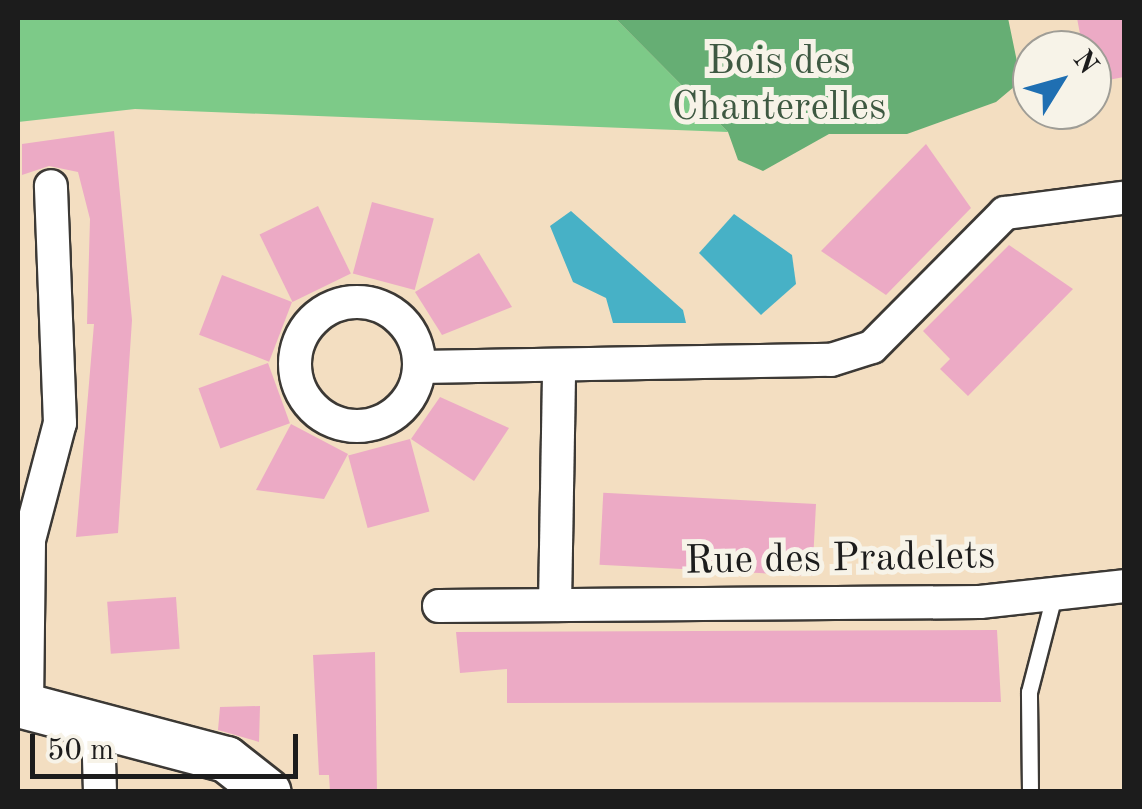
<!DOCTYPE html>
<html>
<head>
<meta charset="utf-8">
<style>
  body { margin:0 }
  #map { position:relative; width:1142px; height:809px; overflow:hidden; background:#f3dec1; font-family:"Old Standard TT",serif }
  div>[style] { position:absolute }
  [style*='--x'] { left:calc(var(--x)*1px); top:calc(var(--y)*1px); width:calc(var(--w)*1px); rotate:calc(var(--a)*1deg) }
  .green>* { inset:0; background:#7dca88 }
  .forest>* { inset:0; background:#66ae74 }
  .water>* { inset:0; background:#47b1c6 }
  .building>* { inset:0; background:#ecaac5; transform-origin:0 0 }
  .roads { filter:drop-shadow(2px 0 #3c3935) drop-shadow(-2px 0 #3c3935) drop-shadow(0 2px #3c3935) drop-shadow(0 -2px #3c3935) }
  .lane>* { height:15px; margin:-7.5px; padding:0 7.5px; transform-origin:7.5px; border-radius:7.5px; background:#fff }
  .street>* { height:32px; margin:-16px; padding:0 16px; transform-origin:16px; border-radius:16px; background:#fff }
  .street>.ring { margin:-16px; padding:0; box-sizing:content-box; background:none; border:32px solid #fff; border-radius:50% }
  .secondary>* { height:45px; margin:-22.5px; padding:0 22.5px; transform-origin:22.5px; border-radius:22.5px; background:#fff }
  span { translate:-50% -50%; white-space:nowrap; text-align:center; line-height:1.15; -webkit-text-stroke:10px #f7f3e8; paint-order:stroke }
  .park-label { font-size:40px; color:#3e5942 }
  .street-label { font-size:40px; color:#1c1c1c }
  .frame { position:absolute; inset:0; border:20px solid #1c1c1c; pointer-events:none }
  .north { position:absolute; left:1012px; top:30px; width:100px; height:100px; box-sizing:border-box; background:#f7f3e8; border:2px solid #9f9d96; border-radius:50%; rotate:53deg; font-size:28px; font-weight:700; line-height:40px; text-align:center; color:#1c1c1c }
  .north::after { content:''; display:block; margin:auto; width:35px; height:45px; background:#1f6fb2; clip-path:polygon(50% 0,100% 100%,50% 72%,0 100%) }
  .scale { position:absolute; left:30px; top:734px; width:268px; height:45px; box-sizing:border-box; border:5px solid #1c1c1c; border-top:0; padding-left:12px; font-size:30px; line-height:35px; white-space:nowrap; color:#1c1c1c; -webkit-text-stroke:8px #f7f3e8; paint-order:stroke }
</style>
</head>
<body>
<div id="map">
  <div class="green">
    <i style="clip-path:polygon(18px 18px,615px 18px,728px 132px,135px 109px,18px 122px)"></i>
  </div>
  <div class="forest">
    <i style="clip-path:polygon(615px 18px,1008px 18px,1021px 81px,996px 102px,907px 134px,829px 134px,763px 171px,738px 160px,728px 132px)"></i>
  </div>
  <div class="water">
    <i style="clip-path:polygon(571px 211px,683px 310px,686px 323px,613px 323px,606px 298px,573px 282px,550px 226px)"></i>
    <i style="clip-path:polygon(734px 214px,792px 255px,796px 284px,761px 315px,699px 253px)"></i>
  </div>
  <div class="building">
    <i style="clip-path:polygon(1077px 18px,1124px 18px,1124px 77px,1092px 83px,1092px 50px,1083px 50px)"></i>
    <i style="clip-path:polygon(114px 131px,132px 320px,118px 533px,76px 537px,94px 324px,87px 324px,90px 219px,78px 172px,49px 166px,22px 175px,22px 144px)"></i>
    <i style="clip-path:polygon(926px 144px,971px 208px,886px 295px,821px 251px)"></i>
    <i style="left:372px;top:202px;width:64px;height:74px;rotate:15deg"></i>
    <i style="left:318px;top:206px;width:75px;height:65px;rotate:64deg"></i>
    <i style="clip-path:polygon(1009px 245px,1073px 289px,968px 396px,940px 369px,950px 359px,923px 331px)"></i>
    <i style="clip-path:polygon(479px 253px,512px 307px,442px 335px,415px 292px)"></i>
    <i style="left:222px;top:275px;width:75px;height:64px;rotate:21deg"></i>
    <i style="left:268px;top:363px;width:64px;height:74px;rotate:70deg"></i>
    <i style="clip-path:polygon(440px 397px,509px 428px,474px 481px,411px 439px)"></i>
    <i style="clip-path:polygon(291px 424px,348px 454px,324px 499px,256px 490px)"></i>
    <i style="left:410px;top:439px;width:75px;height:64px;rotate:75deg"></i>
    <i style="left:816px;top:504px;width:72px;height:213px;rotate:93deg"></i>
    <i style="left:176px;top:597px;width:52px;height:69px;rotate:86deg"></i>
    <i style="clip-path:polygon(997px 630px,1001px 702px,507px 703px,507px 669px,460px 673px,456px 632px)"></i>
    <i style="clip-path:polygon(375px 652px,377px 792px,330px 792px,329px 775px,319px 775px,313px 655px)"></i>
    <i style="clip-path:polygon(260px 706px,259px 742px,218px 730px,220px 707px)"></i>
  </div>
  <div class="roads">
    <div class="lane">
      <i style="--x:1030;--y:792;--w:100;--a:-90.6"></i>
      <i style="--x:1029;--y:692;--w:96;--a:-75.5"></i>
    </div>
    <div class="street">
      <i class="ring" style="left:295px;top:302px;width:92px;height:92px"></i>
      <i style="--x:420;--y:367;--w:411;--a:-1"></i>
      <i style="--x:831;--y:360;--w:43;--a:-17.6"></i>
      <i style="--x:872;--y:347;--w:189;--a:-45.2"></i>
      <i style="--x:1005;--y:213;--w:118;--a:-7.3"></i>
      <i style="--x:555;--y:605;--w:237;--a:-89"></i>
      <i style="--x:439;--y:606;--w:541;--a:-0.42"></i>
      <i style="--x:980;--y:602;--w:145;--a:-6.3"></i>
      <i style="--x:27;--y:706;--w:166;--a:-89.3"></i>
      <i style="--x:29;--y:540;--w:121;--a:-75.2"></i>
      <i style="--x:60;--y:423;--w:237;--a:-92.2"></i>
      <i style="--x:98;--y:725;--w:67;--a:88.3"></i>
    </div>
    <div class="secondary">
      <i style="--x:18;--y:704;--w:215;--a:14.8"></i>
      <i style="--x:226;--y:759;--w:53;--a:38.2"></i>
    </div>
  </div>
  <div class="park-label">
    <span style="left:779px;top:86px">Bois des<br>Chanterelles</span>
  </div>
  <div class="street-label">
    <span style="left:840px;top:560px;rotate:-1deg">Rue des Pradelets</span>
  </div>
  <div class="frame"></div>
  <div class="north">N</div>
  <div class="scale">50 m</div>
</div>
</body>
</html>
